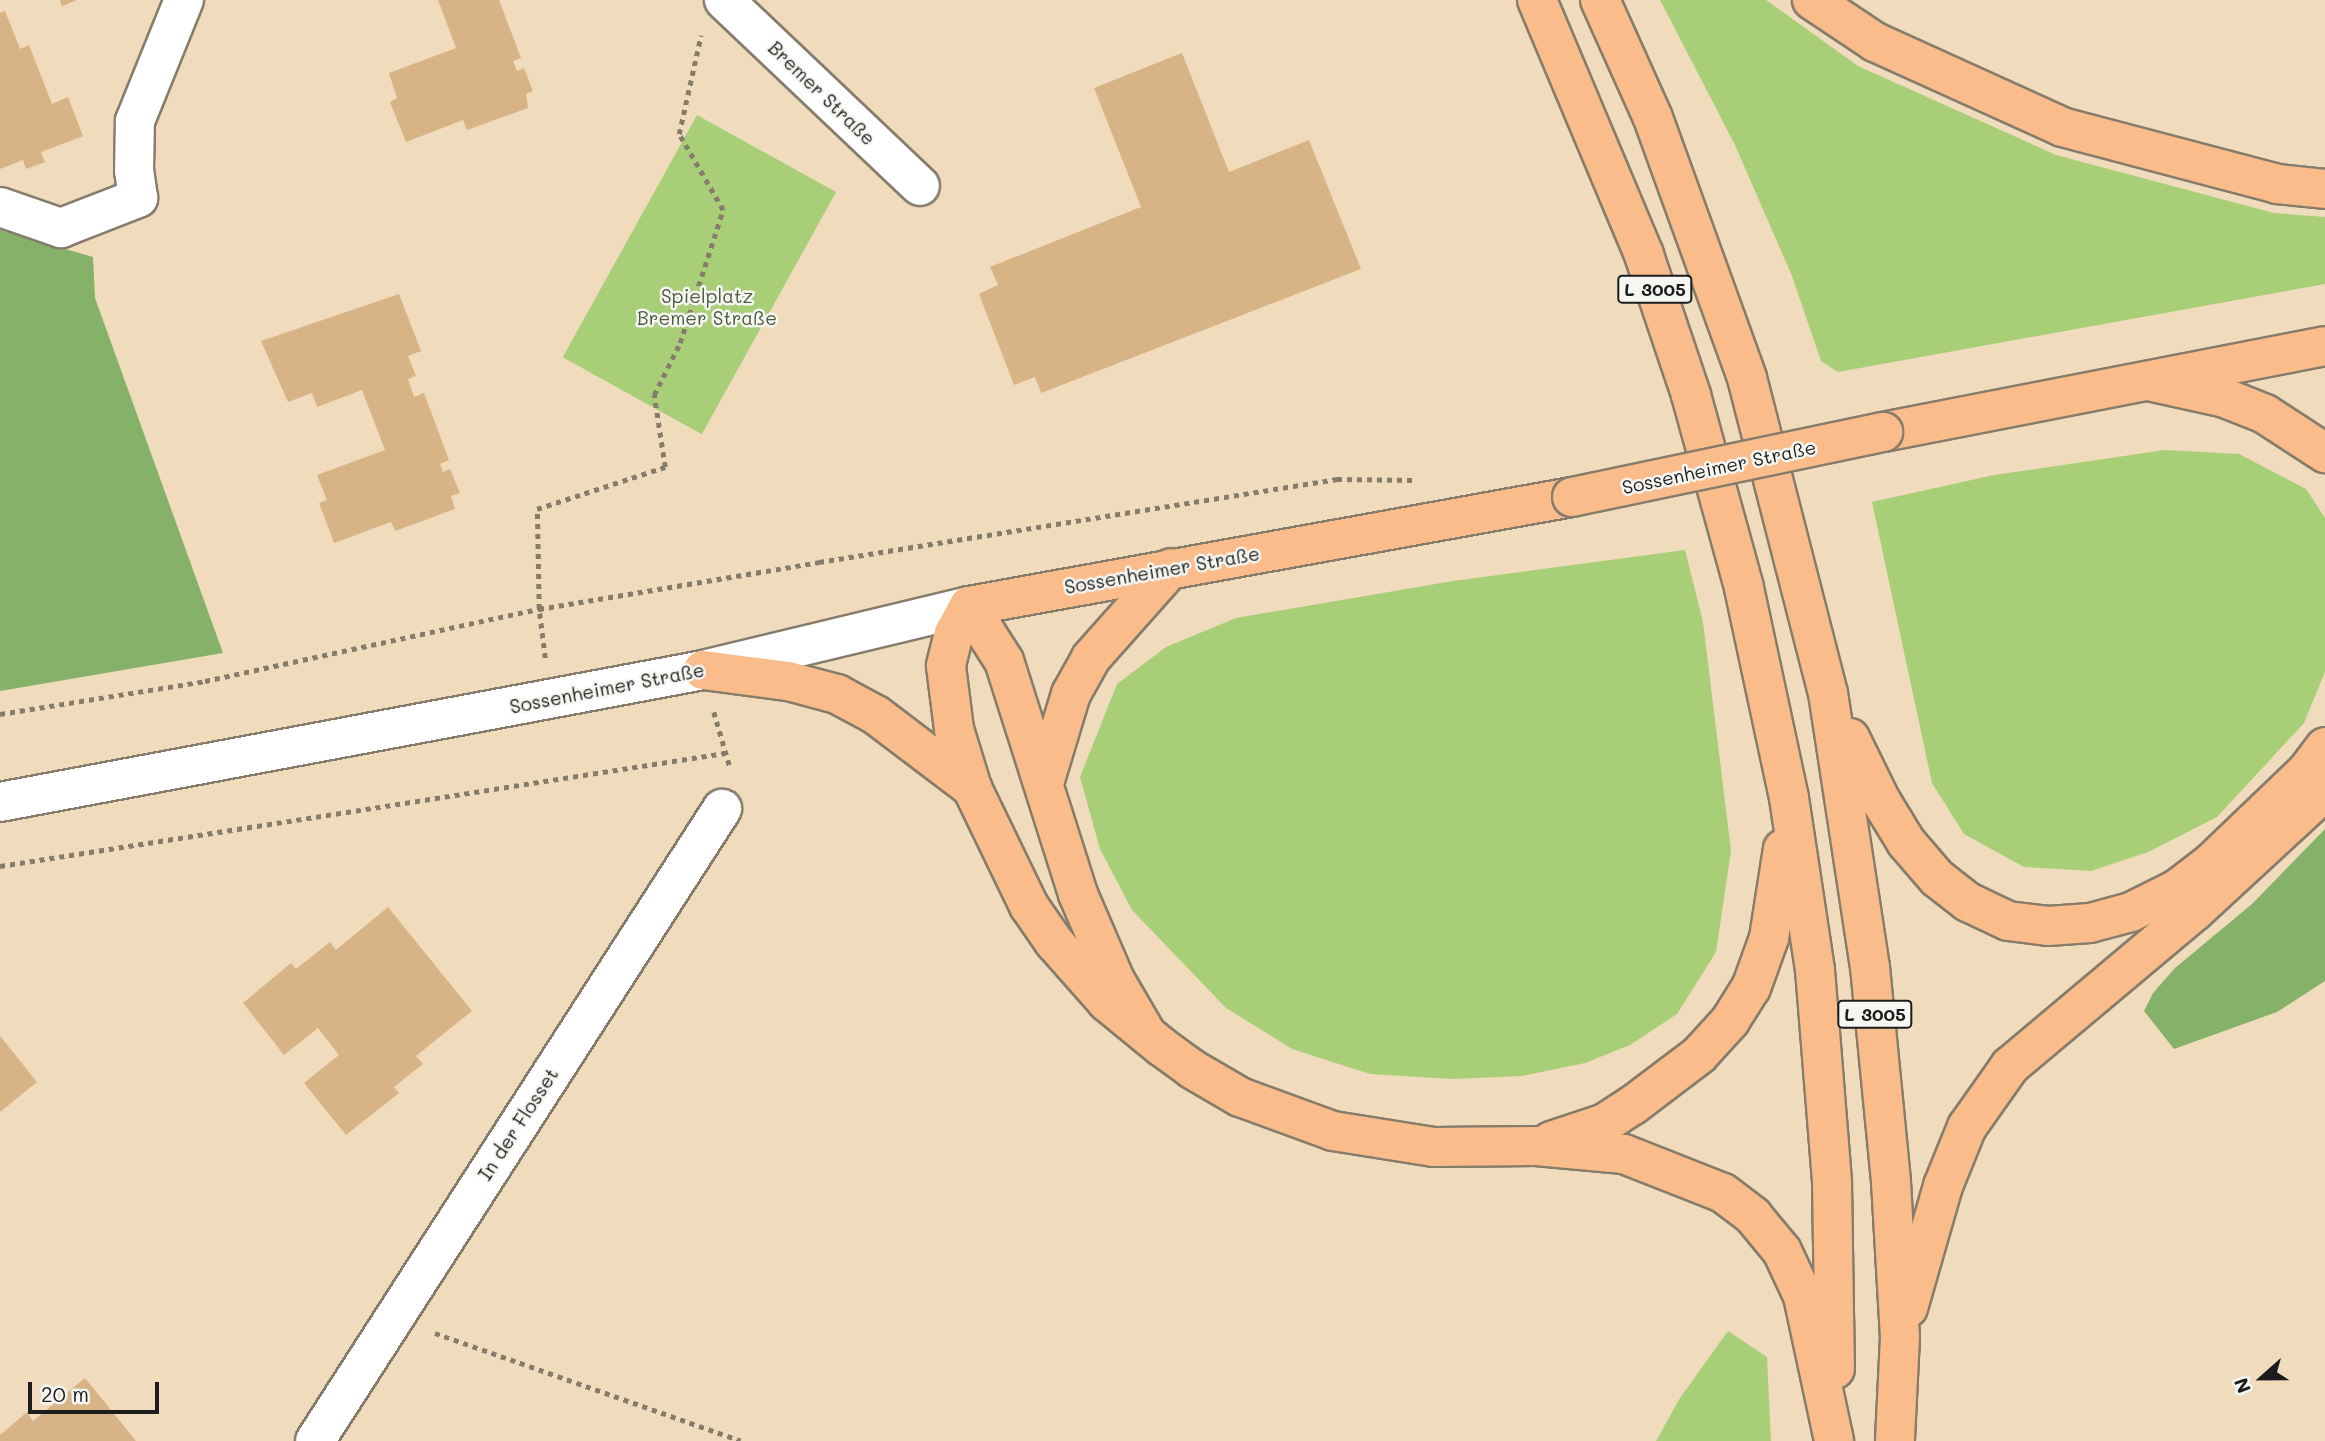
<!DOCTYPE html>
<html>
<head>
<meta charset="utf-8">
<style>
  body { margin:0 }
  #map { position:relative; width:2325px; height:1441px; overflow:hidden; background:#f0dcbd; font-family:Mali,sans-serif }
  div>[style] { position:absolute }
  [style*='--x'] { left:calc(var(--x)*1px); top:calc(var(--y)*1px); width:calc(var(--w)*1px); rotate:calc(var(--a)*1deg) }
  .green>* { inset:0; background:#a8ce78; transform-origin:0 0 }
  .forest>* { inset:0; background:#86b168 }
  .building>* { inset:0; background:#d7b385 }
  .path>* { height:4.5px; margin-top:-2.25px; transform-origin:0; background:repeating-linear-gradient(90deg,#867c6c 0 5px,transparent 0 10px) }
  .roads { filter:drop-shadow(2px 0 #867c6c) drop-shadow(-2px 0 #867c6c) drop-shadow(0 2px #867c6c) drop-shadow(0 -2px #867c6c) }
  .minor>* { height:38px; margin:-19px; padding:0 19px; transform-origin:19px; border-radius:19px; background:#fff }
  .major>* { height:38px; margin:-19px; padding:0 19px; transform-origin:19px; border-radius:19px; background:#f9bc8a }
  .highway>* { height:38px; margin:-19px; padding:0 19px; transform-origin:19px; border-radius:19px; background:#f9bc8a }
  .bridges { filter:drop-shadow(2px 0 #867c6c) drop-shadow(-2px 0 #867c6c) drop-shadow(0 2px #867c6c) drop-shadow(0 -2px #867c6c) }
  .major-bridge>* { height:38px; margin:-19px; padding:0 19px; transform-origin:19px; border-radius:19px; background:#f9bc8a }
  span { translate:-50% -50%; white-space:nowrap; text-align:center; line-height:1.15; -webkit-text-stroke:5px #f6f6f2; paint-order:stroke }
  .shield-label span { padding:2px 5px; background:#f6f6f2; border:2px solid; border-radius:5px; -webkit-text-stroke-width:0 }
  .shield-label { font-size:18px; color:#1c1c1c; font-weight:700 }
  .street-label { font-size:19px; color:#1c1c1c }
  .park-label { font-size:19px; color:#4d5a3c }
  .north { position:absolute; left:2227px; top:1343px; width:70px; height:70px; -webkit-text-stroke:5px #f6f6f2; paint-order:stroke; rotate:249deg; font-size:19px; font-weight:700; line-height:28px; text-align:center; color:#1c1c1c }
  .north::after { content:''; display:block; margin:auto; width:24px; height:32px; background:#1c1c1c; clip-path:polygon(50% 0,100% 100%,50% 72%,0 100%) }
  .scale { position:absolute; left:28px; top:1382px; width:131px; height:32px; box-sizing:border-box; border:4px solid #1c1c1c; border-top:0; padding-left:9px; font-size:21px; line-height:24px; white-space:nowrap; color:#1c1c1c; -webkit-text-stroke:5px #f6f6f2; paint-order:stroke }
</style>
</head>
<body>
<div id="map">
  <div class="green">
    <i style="clip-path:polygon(1660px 0,1766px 0,1858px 66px,2056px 155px,2274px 213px,2325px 217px,2325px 284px,1838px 372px,1821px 361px,1792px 276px,1735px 145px)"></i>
    <i style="left:697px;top:115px;width:159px;height:277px;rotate:29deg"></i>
    <i style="clip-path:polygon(2165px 450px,2239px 454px,2306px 489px,2325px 518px,2325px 672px,2304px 723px,2217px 817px,2148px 852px,2091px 871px,2024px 867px,1964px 834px,1932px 783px,1872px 502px,1994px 475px)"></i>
    <i style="clip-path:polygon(1685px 550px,1703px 622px,1731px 851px,1716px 952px,1677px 1014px,1630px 1045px,1585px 1063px,1522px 1076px,1452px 1079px,1370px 1074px,1292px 1049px,1226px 1008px,1132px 910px,1100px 849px,1080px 777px,1117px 684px,1166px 647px,1236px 618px,1453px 581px)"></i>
    <i style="clip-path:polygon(1728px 1331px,1767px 1357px,1771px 1441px,1656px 1441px,1680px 1398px)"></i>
  </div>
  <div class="forest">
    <i style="clip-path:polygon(0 230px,93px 257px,95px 298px,223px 653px,0 691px)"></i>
    <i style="clip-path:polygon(2325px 829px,2325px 981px,2277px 1012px,2174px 1049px,2144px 1011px,2153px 993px,2175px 968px,2252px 904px)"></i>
  </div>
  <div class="building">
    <i style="clip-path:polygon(60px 0,77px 0,62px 6px)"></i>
    <i style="clip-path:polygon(438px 0,499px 0,521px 58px,513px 61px,517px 71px,524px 68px,533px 91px,526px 94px,528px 108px,467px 130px,463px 120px,406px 142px,390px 102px,397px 98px,389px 73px,456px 48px)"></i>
    <i style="clip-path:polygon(5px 11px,20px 49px,29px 45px,52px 104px,68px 97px,83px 136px,41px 152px,45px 162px,26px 169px,23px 160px,0 169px,0 13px)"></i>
    <i style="clip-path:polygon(1182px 53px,1229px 172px,1309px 140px,1361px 269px,1041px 393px,1035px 377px,1014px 385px,979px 294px,998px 285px,990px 267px,1141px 207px,1094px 88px)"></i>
    <i style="clip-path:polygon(399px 294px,421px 351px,408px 356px,416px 376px,408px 379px,414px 397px,424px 393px,449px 460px,440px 464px,443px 472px,450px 469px,460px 493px,451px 496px,455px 509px,395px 531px,391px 522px,334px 543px,319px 503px,327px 500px,317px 475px,385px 450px,362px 390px,317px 407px,312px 393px,288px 402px,261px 341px)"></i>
    <i style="clip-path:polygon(388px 907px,472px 1011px,416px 1056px,423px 1064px,394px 1087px,399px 1093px,346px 1135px,304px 1083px,339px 1055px,318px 1028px,284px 1055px,243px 1003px,291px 963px,296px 969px,330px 942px,336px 950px)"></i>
    <i style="clip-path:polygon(0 1036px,37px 1082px,0 1112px)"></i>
    <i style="clip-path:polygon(85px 1378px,136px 1441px,0 1441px,0 1435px,27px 1412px,33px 1421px)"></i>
  </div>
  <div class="path">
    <i style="--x:545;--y:658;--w:49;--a:-97"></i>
    <i style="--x:539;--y:609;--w:100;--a:-91.1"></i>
    <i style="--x:537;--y:509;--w:135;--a:-18.2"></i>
    <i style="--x:665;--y:467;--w:73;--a:-98.7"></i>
    <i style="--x:654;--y:395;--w:58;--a:-63.4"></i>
    <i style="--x:680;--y:343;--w:140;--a:-72.1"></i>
    <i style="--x:723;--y:210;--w:88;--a:-120.1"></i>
    <i style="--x:679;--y:134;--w:101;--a:-77.5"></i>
    <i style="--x:714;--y:712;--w:57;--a:73.8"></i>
    <i style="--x:0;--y:714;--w:208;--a:-9.1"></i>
    <i style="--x:205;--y:681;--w:342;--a:-12.2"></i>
    <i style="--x:539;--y:609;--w:284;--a:-9.5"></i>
    <i style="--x:819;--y:562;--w:525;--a:-9.1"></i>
    <i style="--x:1337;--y:479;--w:76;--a:0.8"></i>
    <i style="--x:0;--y:866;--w:734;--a:-8.86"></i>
    <i style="--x:435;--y:1333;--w:324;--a:19.4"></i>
  </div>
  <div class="roads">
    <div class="minor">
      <i style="--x:724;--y:0;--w:270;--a:43.5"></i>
      <i style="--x:0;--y:207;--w:65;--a:19"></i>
      <i style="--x:61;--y:228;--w:83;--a:-21.3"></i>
      <i style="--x:138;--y:198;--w:27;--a:-98"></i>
      <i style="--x:134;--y:171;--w:50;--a:-88.9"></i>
      <i style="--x:135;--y:121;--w:131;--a:-68"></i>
      <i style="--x:0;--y:802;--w:715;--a:-10.63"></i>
      <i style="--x:703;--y:670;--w:274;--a:-13.5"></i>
      <i style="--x:315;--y:1441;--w:752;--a:-57.22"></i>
    </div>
    <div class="major">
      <i style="--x:1883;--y:432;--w:450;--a:-11"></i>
      <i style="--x:969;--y:606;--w:613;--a:-10.25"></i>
    </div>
    <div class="highway">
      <i style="--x:1537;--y:0;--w:277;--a:67.2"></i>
      <i style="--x:1644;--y:255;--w:148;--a:71.4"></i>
      <i style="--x:1691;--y:395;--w:200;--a:74.6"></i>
      <i style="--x:1744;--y:588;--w:215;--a:77.9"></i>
      <i style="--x:1789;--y:798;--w:174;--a:81.4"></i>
      <i style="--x:1815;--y:970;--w:214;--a:85.4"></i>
      <i style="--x:1832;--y:1183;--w:186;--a:89.1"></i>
      <i style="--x:1600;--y:0;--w:129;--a:65.8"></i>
      <i style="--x:1653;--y:118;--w:276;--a:70.1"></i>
      <i style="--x:1747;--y:378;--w:325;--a:75.6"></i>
      <i style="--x:1828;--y:693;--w:277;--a:81.3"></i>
      <i style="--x:1870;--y:967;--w:216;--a:84.4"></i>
      <i style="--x:1891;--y:1182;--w:155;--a:86.7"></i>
      <i style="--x:1900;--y:1337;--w:104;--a:92.8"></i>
      <i style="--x:1812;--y:0;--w:76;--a:33.7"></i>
      <i style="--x:1875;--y:42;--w:205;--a:24.4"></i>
      <i style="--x:2062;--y:127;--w:222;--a:14.8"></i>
      <i style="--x:2277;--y:184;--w:48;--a:5.9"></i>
      <i style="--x:2148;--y:381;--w:79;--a:12.4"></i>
      <i style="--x:2225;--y:398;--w:43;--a:21.8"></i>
      <i style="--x:2265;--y:414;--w:72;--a:33"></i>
      <i style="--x:703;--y:670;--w:86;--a:7.4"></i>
      <i style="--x:788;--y:681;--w:51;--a:14.9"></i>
      <i style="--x:837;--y:694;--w:44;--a:28.3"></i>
      <i style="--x:876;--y:715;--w:121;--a:37.2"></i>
      <i style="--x:1850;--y:738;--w:70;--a:63.8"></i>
      <i style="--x:1881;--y:801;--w:48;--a:58.6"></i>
      <i style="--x:1906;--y:842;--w:48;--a:49.3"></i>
      <i style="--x:1937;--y:878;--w:39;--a:38"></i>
      <i style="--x:1968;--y:902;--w:44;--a:25.4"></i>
      <i style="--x:2008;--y:921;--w:40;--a:7.1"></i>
      <i style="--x:2048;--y:926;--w:42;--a:-4.1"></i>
      <i style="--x:2090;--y:923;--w:42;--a:-15"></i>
      <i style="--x:2131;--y:912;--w:51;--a:-26.6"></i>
      <i style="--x:2177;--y:889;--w:43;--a:-37.4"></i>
      <i style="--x:2211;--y:863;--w:133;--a:-43.8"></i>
      <i style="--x:2307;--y:771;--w:30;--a:-53"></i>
      <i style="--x:1045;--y:780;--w:90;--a:-73.2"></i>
      <i style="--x:1071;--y:694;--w:41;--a:-60.9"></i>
      <i style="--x:1091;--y:658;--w:120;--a:-48.4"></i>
      <i style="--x:1146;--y:1033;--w:61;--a:-120.3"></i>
      <i style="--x:1115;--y:980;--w:94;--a:-113.3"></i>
      <i style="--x:1078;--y:894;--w:244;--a:-107.6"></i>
      <i style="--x:1004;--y:661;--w:65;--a:-122.5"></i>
      <i style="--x:969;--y:606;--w:31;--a:119"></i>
      <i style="--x:954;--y:633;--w:34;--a:104"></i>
      <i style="--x:946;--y:666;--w:64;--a:82.8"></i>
      <i style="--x:954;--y:729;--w:62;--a:73"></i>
      <i style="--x:972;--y:788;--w:131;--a:64.2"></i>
      <i style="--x:1029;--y:906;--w:44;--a:55.2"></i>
      <i style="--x:1054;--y:942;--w:80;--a:48.5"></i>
      <i style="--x:1107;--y:1002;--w:71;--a:39.3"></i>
      <i style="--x:1162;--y:1047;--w:37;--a:36"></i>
      <i style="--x:1192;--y:1069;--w:56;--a:30.3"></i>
      <i style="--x:1240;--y:1097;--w:99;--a:20.1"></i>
      <i style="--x:1333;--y:1131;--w:102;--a:9"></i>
      <i style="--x:1434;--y:1147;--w:102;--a:-0.6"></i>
      <i style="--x:1536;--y:1146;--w:88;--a:5.2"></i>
      <i style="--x:1624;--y:1154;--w:106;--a:21.5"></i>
      <i style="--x:1723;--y:1193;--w:38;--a:37"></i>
      <i style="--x:1753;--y:1216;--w:45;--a:50.4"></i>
      <i style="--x:1782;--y:1251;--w:50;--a:65"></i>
      <i style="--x:1803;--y:1296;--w:148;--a:77.9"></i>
      <i style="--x:1551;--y:1141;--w:57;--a:-18.4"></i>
      <i style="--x:1605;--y:1123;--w:33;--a:-33"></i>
      <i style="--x:1633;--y:1105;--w:83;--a:-37.1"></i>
      <i style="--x:1699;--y:1055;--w:46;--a:-47.6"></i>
      <i style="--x:1730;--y:1021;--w:39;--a:-58"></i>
      <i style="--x:1751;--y:988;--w:53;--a:-70.2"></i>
      <i style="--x:1769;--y:938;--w:90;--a:-81.1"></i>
      <i style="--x:1908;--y:1308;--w:127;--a:-74"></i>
      <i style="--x:1943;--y:1186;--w:64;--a:-67.9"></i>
      <i style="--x:1967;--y:1127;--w:75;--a:-54.8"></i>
      <i style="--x:2010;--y:1066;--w:241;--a:-40"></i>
      <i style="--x:2195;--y:911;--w:177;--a:-42.7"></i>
    </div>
  </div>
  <div class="bridges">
    <div class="major-bridge">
      <i style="--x:1572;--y:497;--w:318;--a:-11.8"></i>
    </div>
  </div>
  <div class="shield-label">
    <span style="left:1655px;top:289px">L 3005</span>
    <span style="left:1875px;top:1014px">L 3005</span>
  </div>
  <div class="street-label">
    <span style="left:822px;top:93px;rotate:44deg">Bremer Straße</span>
    <span style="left:1719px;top:467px;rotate:-12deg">Sossenheimer Straße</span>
    <span style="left:1162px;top:570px;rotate:-10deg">Sossenheimer Straße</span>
    <span style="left:607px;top:688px;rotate:-11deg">Sossenheimer Straße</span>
    <span style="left:518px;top:1124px;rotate:-57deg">In der Flosset</span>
  </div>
  <div class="park-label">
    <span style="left:707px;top:307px">Spielplatz<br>Bremer Straße</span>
  </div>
  <div class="north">N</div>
  <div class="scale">20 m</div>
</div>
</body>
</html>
